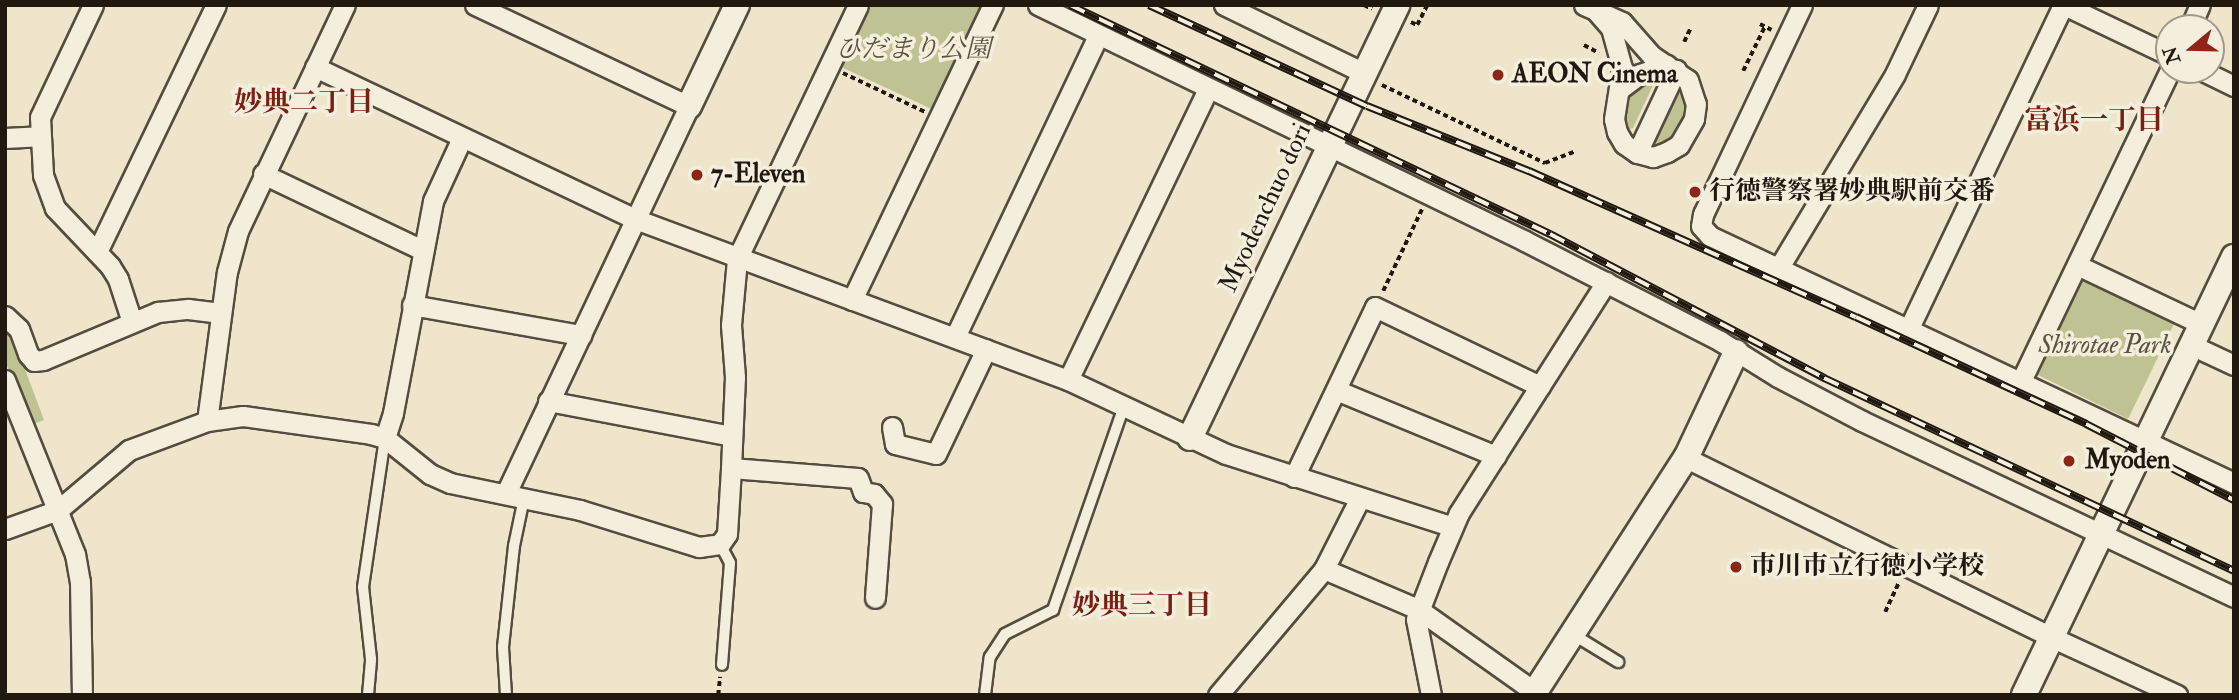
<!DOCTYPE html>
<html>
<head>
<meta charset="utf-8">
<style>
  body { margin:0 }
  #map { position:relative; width:2239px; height:700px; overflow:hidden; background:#eee5cb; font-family:"IM FELL Double Pica","Noto Serif JP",serif }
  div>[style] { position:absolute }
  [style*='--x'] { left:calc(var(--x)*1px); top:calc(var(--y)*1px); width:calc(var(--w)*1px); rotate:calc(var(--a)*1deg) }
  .green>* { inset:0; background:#bfc292 }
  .path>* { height:3.5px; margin-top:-1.75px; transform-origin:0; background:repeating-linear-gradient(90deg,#211910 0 5px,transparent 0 8.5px) }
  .roads { filter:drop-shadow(2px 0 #544c3f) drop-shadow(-2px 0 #544c3f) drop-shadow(0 2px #544c3f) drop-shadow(0 -2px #544c3f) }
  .service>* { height:10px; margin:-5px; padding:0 5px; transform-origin:5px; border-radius:5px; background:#f4eedd }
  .minor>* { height:19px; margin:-9.5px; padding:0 9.5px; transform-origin:9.5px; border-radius:9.5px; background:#f4eedd }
  .tertiary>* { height:24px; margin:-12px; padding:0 12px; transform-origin:12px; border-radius:12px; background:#f4eedd }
  .rail>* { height:8px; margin-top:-4px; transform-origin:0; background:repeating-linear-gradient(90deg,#f4eedd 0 16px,#211910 0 32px); box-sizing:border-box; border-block:2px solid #211910 }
  .dots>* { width:19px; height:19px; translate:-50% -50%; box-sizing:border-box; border:4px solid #f4eedd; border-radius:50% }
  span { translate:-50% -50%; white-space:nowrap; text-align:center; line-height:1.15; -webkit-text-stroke:7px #f4eedd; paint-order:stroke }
  .park-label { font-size:26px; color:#58543e; font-style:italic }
  .poi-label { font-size:26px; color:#211910; font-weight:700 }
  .left { translate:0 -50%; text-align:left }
  .street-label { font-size:26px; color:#211910 }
  .neighbourhood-label { font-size:28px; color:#7a1f14; font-weight:700 }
  .frame { position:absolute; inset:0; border:7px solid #211910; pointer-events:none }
  .north { position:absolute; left:2155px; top:14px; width:70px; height:70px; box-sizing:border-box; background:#f4eedd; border:2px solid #a0998b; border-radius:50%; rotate:251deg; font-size:19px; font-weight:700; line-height:28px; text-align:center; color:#211910 }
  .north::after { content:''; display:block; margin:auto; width:24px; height:32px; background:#8f2418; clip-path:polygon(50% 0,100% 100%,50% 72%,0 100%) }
</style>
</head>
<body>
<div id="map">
  <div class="green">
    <i style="clip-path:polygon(868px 5px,984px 5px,934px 110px,839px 66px)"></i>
    <i style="clip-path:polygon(1652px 74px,1655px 81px,1633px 128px,1625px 131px,1621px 120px,1624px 97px)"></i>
    <i style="clip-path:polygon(1685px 91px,1689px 101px,1681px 134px,1658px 148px,1655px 140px,1678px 93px)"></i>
    <i style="clip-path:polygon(2087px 275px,2177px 318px,2128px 419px,2034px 373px,2079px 278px)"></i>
    <i style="clip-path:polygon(5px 326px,11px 332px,44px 420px,31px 425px,5px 361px)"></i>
  </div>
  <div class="path">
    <i style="--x:1364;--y:5;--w:9;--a:27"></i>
    <i style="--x:1411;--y:22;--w:7;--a:27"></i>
    <i style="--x:1417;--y:25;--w:22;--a:-63"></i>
    <i style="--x:1760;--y:24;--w:13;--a:27"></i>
    <i style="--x:1684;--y:42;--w:14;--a:-65"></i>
    <i style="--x:1584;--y:45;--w:17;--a:28"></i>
    <i style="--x:1743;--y:71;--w:50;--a:-63.9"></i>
    <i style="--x:843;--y:73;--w:91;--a:25.4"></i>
    <i style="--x:1382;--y:85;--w:181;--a:25.6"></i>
    <i style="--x:1545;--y:163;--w:33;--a:-21"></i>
    <i style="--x:1383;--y:291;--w:91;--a:-64.6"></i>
    <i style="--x:1885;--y:612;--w:33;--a:-65"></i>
    <i style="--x:718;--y:695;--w:18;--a:-84"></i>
  </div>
  <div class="roads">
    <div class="service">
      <i style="--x:720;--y:544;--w:21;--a:62"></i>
      <i style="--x:730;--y:563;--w:102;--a:94.5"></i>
      <i style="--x:1574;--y:635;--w:52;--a:31.5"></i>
      <i style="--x:368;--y:695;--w:36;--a:-85"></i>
      <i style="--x:371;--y:659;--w:72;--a:-96.3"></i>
      <i style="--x:363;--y:587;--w:151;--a:-81.6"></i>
      <i style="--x:506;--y:695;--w:48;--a:-93.6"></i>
      <i style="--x:503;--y:647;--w:102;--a:-83.8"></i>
      <i style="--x:514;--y:546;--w:49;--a:-78.2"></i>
      <i style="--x:985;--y:695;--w:38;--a:-83"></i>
      <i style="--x:990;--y:657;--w:27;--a:-57"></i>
      <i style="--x:1005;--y:634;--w:54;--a:-26.6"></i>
      <i style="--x:1053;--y:610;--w:216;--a:-70.8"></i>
    </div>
    <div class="minor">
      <i style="--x:93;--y:5;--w:124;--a:115.3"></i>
      <i style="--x:40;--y:117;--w:58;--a:87"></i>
      <i style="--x:43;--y:175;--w:35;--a:70"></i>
      <i style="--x:55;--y:208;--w:80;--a:46.5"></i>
      <i style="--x:110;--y:266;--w:15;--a:58"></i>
      <i style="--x:118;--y:279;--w:45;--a:72"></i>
      <i style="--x:475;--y:5;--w:237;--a:25.3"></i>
      <i style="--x:689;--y:106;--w:429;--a:115.3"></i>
      <i style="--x:1038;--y:5;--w:541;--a:25.85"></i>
      <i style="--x:1525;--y:241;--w:219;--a:27.1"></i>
      <i style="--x:1720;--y:341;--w:68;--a:31.8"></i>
      <i style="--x:1778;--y:377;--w:95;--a:27.6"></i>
      <i style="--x:1862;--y:421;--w:412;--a:25.3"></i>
      <i style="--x:1224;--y:5;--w:156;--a:25.9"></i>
      <i style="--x:1584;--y:5;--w:42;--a:24.1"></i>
      <i style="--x:1622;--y:22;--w:45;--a:48.6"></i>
      <i style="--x:1652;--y:56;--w:43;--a:33.7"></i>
      <i style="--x:1688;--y:80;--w:25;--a:72"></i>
      <i style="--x:1696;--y:104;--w:15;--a:98"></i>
      <i style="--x:1694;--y:119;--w:30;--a:120"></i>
      <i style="--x:1679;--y:145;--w:14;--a:150"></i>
      <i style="--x:1667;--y:152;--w:15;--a:160"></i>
      <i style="--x:1653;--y:157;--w:16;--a:-166"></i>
      <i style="--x:1637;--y:153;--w:16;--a:-145"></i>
      <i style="--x:1624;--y:144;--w:14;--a:-120"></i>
      <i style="--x:1617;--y:132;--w:13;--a:-103"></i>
      <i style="--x:1614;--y:119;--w:52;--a:-81.1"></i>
      <i style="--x:1622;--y:68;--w:41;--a:-105.4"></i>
      <i style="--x:1611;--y:28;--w:21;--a:-131"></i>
      <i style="--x:1802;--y:5;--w:231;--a:115.3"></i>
      <i style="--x:1703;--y:214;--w:12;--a:99"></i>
      <i style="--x:1701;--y:226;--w:13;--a:48"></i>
      <i style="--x:1710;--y:236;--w:579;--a:25.24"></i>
      <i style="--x:2064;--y:5;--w:116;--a:25.5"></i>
      <i style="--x:2190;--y:28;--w:25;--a:-67"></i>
      <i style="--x:315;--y:67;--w:354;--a:25.4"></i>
      <i style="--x:635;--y:219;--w:462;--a:20.4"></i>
      <i style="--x:1068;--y:380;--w:174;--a:25.1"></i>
      <i style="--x:1226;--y:454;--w:238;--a:17.8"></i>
      <i style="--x:2201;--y:70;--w:37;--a:26"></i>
      <i style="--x:1620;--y:89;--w:25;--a:-37"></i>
      <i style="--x:1640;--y:74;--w:28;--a:-19"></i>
      <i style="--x:5;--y:138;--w:34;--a:-3"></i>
      <i style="--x:1637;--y:153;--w:92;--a:-64.8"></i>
      <i style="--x:263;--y:174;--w:176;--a:25.5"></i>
      <i style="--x:97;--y:252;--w:274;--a:-64.3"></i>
      <i style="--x:2077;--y:265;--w:137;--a:25.4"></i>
      <i style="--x:1778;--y:269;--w:227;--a:-59"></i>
      <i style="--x:1895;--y:74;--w:76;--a:-64.4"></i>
      <i style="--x:852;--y:300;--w:327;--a:-64.5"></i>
      <i style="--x:412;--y:305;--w:172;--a:10.1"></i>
      <i style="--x:5;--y:316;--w:19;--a:43"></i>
      <i style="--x:19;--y:329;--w:27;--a:70"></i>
      <i style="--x:28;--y:354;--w:9;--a:49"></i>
      <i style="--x:34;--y:361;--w:9;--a:-6"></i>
      <i style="--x:43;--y:360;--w:125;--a:-22.7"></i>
      <i style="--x:158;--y:312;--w:30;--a:-6"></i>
      <i style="--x:188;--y:309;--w:33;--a:7"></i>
      <i style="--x:1909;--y:328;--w:358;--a:-64.5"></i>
      <i style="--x:955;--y:337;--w:333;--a:-64.6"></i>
      <i style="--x:2191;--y:345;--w:47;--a:24.9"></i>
      <i style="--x:5;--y:380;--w:188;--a:68.1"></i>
      <i style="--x:75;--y:554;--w:28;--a:80"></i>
      <i style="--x:80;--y:582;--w:113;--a:89"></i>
      <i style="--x:1068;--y:380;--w:323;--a:-64.3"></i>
      <i style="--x:2021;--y:381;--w:345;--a:-64.4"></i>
      <i style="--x:1336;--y:390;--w:173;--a:22.4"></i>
      <i style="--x:548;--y:401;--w:187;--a:10.8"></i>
      <i style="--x:207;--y:421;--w:150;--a:-82.4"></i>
      <i style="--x:227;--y:272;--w:42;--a:-75"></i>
      <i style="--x:238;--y:231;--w:250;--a:-64.7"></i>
      <i style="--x:892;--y:427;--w:17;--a:80"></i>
      <i style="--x:895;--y:444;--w:42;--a:13.7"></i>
      <i style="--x:936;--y:454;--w:116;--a:-64.5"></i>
      <i style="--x:385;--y:438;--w:26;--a:-72"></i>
      <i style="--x:393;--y:413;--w:216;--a:-79.3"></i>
      <i style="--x:433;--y:201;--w:69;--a:-65.3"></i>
      <i style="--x:1686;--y:458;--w:407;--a:26.1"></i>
      <i style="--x:2051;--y:637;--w:139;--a:24.7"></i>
      <i style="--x:731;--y:468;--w:127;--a:4.5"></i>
      <i style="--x:858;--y:478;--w:15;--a:70"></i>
      <i style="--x:863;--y:492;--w:11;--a:10"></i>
      <i style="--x:874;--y:494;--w:13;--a:51"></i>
      <i style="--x:882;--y:504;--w:94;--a:94.3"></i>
      <i style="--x:1294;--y:477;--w:188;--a:-64.5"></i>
      <i style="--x:1375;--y:307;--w:183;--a:25.6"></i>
      <i style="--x:5;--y:529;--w:56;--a:-19.7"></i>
      <i style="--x:58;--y:510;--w:93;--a:-40.2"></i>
      <i style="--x:129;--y:450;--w:83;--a:-20.4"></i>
      <i style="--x:207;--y:421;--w:36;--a:-8"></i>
      <i style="--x:243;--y:416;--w:129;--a:8"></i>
      <i style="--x:371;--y:434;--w:15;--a:16"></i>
      <i style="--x:385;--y:438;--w:58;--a:38.7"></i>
      <i style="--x:430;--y:474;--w:22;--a:24"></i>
      <i style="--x:450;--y:483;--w:133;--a:11.7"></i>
      <i style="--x:580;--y:510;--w:125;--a:17.3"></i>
      <i style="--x:699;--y:547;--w:21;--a:-8"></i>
      <i style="--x:720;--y:544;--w:12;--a:-55"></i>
      <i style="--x:727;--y:534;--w:66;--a:-86.5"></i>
      <i style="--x:731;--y:468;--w:91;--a:-87.5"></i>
      <i style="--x:735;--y:377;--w:52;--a:-94.4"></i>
      <i style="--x:731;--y:325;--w:66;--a:-84.8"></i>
      <i style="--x:737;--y:259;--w:281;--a:-64.5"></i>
      <i style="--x:1324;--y:569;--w:102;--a:23.1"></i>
      <i style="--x:1418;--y:609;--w:143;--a:35.4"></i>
      <i style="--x:1218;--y:695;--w:165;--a:-49.9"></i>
      <i style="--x:1324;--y:569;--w:80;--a:-63.1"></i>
      <i style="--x:1431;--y:695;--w:77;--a:-101.2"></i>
      <i style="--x:1416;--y:619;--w:61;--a:-68.9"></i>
      <i style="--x:1438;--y:562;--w:53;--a:-66.8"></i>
      <i style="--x:1459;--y:513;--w:274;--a:-57.5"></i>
    </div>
    <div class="tertiary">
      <i style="--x:689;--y:106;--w:112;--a:-64.6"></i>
      <i style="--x:1190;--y:438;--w:480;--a:-64.4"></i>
      <i style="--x:1533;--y:695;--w:282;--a:-57.2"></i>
      <i style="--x:1686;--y:458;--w:117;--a:-64.7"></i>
      <i style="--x:2024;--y:695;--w:486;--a:-64.4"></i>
    </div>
  </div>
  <div class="rail">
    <i style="--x:1070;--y:5;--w:532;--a:25.51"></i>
    <i style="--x:1550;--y:234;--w:310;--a:27.7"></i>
    <i style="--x:1824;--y:378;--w:453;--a:25.2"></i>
    <i style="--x:1149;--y:5;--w:240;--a:24.9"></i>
    <i style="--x:1367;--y:106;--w:175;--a:21.9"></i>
    <i style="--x:1529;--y:171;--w:358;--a:24.1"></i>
    <i style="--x:1856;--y:317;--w:254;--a:24.9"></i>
    <i style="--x:2086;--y:424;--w:166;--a:27.2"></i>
  </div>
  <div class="dots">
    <i style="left:1498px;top:75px;background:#8f2418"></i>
    <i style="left:697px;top:175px;background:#8f2418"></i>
    <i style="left:1695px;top:192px;background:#8f2418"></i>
    <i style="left:2069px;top:461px;background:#8f2418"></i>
    <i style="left:1736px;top:567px;background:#8f2418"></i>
  </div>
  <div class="park-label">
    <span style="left:913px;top:50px">ひだまり公園</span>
    <span style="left:2105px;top:346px">Shirotae Park</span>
  </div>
  <div class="poi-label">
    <span class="left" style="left:1512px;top:75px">AEON Cinema</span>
    <span class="left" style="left:711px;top:175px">7-Eleven</span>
    <span class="left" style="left:1709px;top:192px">行徳警察署妙典駅前交番</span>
    <span class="left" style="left:2085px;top:461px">Myoden</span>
    <span class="left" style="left:1750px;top:567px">市川市立行徳小学校</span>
  </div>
  <div class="street-label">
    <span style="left:1266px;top:208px;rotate:-65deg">Myodenchuo dori</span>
  </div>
  <div class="neighbourhood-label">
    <span style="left:304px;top:103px">妙典二丁目</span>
    <span style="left:2094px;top:121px">富浜一丁目</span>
    <span style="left:1142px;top:606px">妙典三丁目</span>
  </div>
  <div class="frame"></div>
  <div class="north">N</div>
</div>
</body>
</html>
